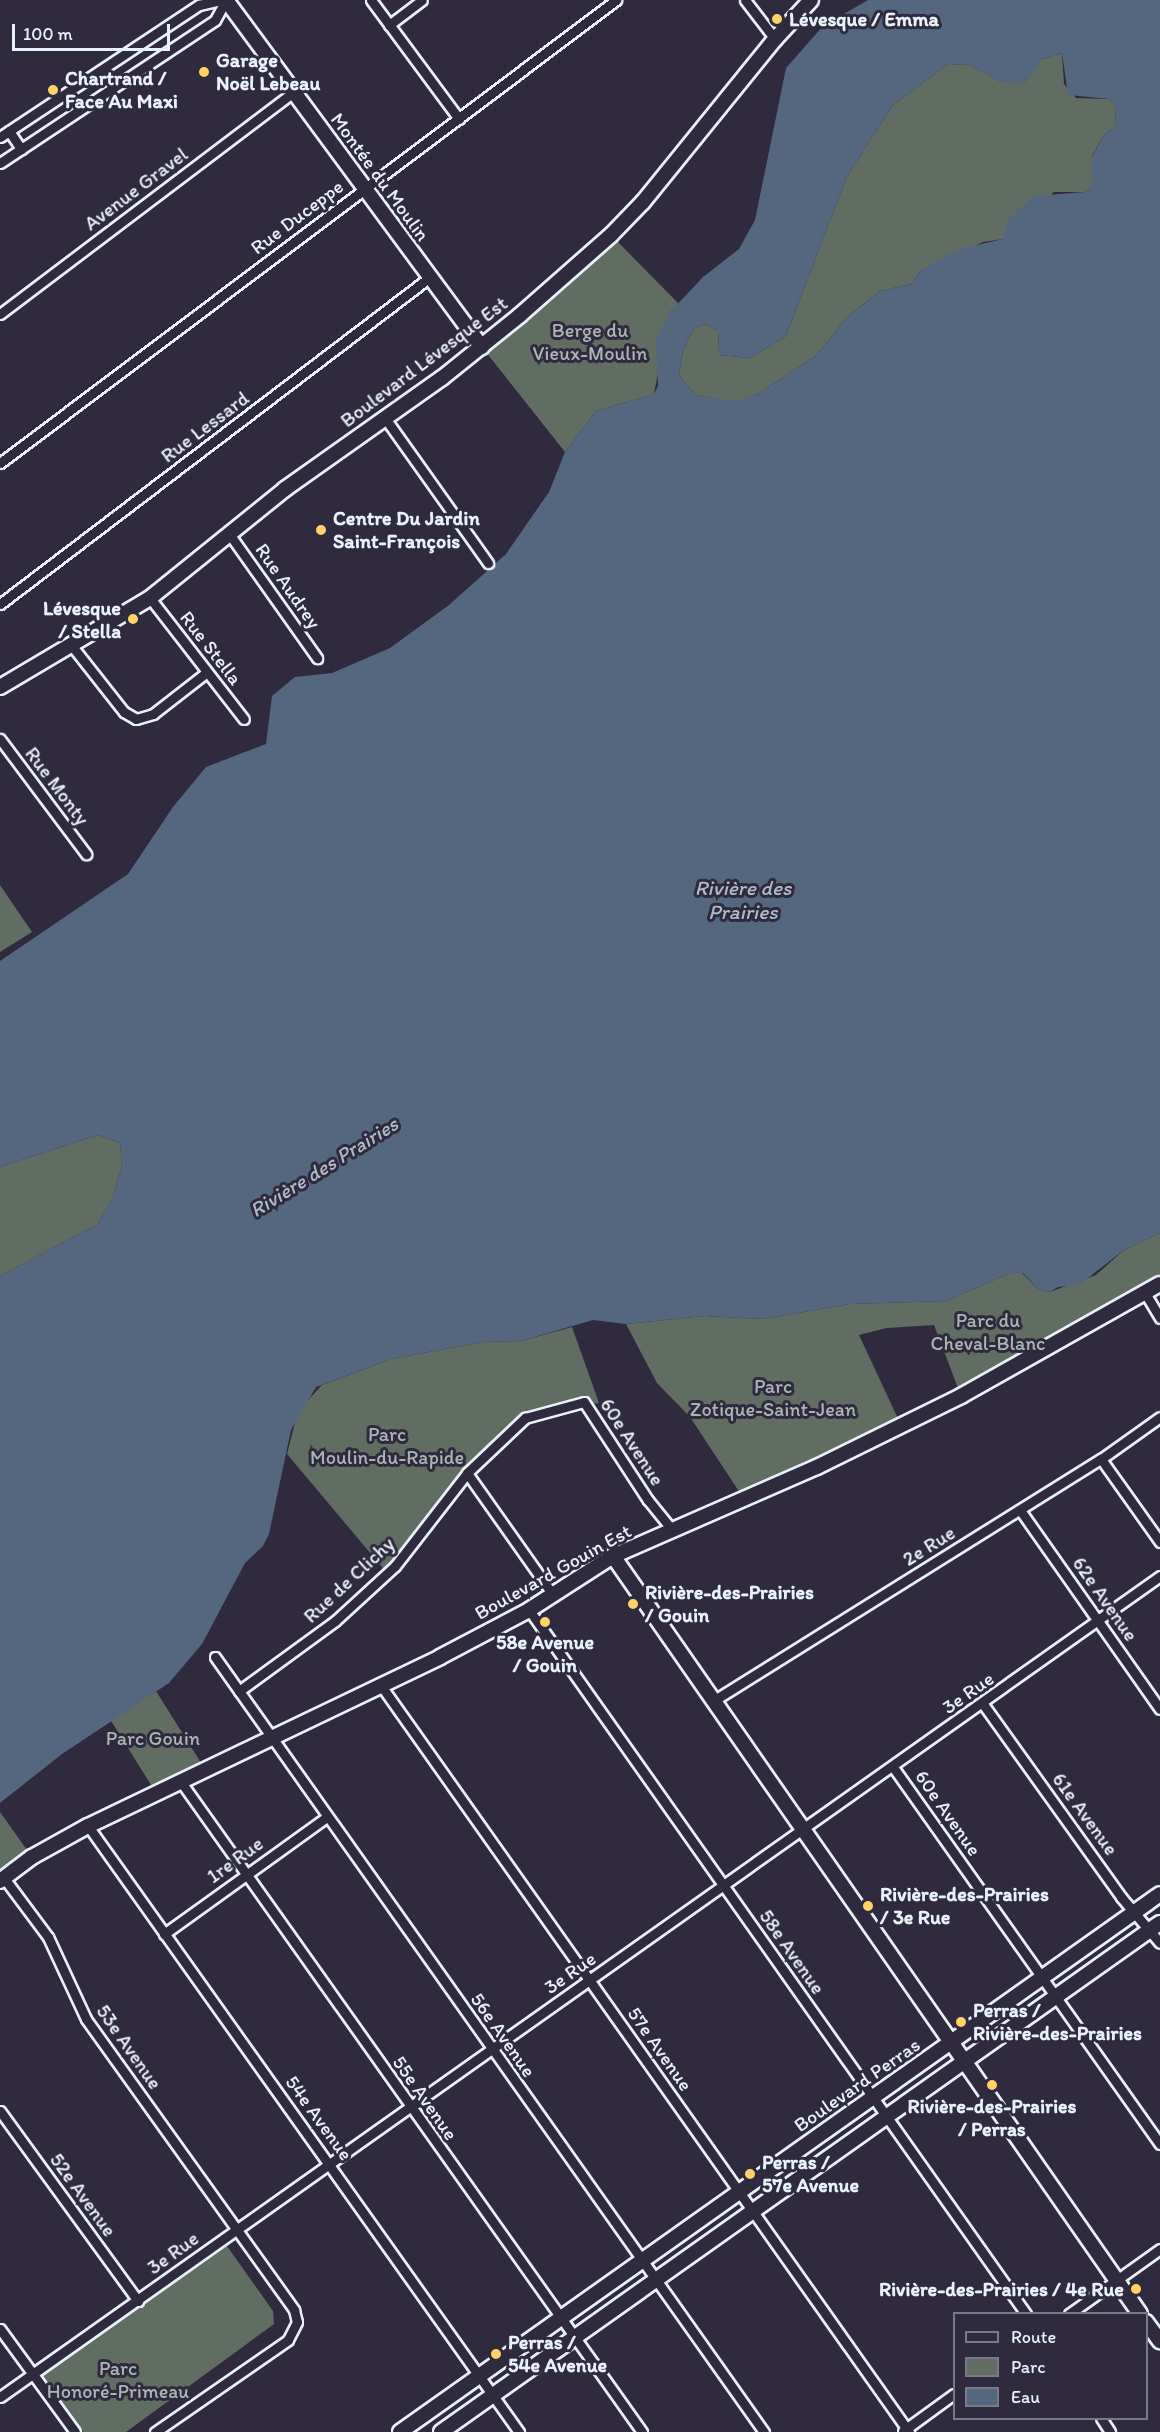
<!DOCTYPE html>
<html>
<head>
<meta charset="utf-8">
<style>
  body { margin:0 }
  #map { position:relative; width:1160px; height:2432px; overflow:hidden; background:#2f2a3d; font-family:Itim,sans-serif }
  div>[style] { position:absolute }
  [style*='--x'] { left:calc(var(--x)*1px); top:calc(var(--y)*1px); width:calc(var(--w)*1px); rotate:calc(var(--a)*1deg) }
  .green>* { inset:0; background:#616d62; transform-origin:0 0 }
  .water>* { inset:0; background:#54677f }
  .roads { filter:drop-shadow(2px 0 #e8f1f8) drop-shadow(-2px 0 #e8f1f8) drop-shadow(0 2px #e8f1f8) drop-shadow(0 -2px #e8f1f8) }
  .street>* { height:9px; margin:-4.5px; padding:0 4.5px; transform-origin:4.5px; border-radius:4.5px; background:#2f2a3d }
  .secondary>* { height:14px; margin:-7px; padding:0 7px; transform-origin:7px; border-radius:7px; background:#2f2a3d }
  .dots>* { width:16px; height:16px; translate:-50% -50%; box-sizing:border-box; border:3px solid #2f2a3d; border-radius:50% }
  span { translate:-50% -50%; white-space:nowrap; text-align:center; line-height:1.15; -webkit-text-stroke:6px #2f2a3d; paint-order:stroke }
  .poi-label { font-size:20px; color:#e8f1f8; font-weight:700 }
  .left { translate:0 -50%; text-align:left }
  .right { translate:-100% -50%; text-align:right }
  .street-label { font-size:20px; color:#e8f1f8 }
  .park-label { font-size:20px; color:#abb6b4 }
  .water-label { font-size:21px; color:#adbac8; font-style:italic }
  .legend { position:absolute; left:953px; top:2312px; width:195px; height:108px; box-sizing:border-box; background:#2f2a3d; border:2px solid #797a88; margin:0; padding:8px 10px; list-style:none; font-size:18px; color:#e8f1f8 }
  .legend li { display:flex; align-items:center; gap:12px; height:30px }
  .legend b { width:30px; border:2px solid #797a88 }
  .scale { position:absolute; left:12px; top:24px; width:158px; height:27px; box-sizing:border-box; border:3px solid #e8f1f8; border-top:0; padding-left:8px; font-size:18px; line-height:21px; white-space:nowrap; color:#e8f1f8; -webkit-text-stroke:4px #2f2a3d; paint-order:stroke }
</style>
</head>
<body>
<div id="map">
  <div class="green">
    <i style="clip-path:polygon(1062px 53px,1064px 84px,1076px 98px,1110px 99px,1115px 106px,1116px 126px,1103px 136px,1092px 156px,1092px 188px,1085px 192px,1054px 192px,1003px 239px,983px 242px,921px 270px,911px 284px,880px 291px,846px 318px,817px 355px,758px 394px,736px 402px,695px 395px,679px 375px,683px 350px,694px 328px,706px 324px,718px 331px,719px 355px,750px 358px,786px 336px,847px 176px,893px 105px,948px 64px,969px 65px,1002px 82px,1042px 59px)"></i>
    <i style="clip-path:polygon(611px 235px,679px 304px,670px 312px,654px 394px,596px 411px,565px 452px,482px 347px)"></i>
    <i style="clip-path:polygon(0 885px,32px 932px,0 952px)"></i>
    <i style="clip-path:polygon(98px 1135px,120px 1143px,122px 1165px,113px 1197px,98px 1224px,0 1276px,0 1167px)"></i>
    <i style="clip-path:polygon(1160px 1233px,1160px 1284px,961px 1396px,934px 1325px,887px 1328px,859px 1335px,901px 1425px,744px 1499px,690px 1417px,657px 1383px,626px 1324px,704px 1316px,763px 1319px,850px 1304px,946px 1301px,1010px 1273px,1022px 1273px,1038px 1289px,1050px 1292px,1096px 1275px,1124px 1250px)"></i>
    <i style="clip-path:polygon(572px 1327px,599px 1403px,549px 1410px,507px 1432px,387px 1573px,287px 1454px,298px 1411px,322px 1385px,391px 1359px,483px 1342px,521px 1341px)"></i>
    <i style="left:156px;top:1691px;width:93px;height:54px;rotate:58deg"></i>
    <i style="clip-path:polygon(0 1812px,32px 1857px,0 1881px)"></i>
    <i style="clip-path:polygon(227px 2246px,273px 2311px,274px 2324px,126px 2432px,83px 2432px,43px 2375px)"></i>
  </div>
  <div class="water">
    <i style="clip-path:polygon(evenodd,868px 0,1160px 0,1160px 1233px,1124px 1250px,1079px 1285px,1058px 1287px,1050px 1292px,1038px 1289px,1023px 1273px,1010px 1273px,946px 1301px,850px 1304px,763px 1319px,704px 1316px,626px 1324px,593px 1320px,521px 1341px,483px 1342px,391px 1359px,316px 1387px,291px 1430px,269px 1534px,263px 1546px,245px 1563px,202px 1644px,169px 1683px,62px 1754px,0 1803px,0 1276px,98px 1224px,113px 1197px,122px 1165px,120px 1143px,98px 1135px,0 1167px,0 961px,128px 874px,173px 807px,206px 767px,266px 744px,272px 696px,295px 677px,332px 673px,390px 648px,449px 605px,506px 554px,549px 492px,565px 452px,596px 411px,654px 394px,658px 386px,656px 340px,670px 312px,703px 277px,739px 249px,755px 220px,786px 68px,823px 26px,868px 0,1062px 53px,1068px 95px,1110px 99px,1115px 106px,1116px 126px,1103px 136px,1092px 157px,1092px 188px,1085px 192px,1033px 196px,1007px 221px,1003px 239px,959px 249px,921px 270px,911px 284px,880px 291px,846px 318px,817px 355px,758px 394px,736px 401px,695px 395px,679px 375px,683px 350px,694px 328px,706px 324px,718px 331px,719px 355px,750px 358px,786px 336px,847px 176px,893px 105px,948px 64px,969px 65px,1002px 82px,1025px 84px,1042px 59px,1062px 53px)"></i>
  </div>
  <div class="roads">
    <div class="street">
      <i style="--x:371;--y:0;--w:148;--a:53.5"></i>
      <i style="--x:745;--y:0;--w:49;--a:52.4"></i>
      <i style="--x:389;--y:25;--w:41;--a:-37.1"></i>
      <i style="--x:9;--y:131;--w:22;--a:56"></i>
      <i style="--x:0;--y:137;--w:239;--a:-33.6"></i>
      <i style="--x:199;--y:5;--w:22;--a:-13"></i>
      <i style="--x:0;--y:163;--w:258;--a:-33.6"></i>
      <i style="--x:215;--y:20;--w:23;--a:-61"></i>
      <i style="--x:0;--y:314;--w:368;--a:-37.1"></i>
      <i style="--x:385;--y:418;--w:178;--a:54.6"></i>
      <i style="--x:0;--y:463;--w:771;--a:-36.93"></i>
      <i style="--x:230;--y:535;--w:151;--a:54.7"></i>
      <i style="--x:150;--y:598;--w:153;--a:52.2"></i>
      <i style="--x:0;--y:604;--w:540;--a:-37.25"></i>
      <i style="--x:72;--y:646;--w:84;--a:51.8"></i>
      <i style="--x:124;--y:712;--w:14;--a:30"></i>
      <i style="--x:136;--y:719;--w:18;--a:-16"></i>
      <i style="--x:153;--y:714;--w:68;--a:-37.9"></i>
      <i style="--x:0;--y:739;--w:144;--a:53.2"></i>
      <i style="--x:1145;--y:1293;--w:29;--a:59"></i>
      <i style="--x:1101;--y:1459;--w:102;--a:54.6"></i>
      <i style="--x:467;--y:1473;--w:149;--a:54.8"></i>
      <i style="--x:1020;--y:1510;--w:243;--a:54.9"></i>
      <i style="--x:529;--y:1610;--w:862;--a:54.78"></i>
      <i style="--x:215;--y:1657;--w:950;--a:54.69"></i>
      <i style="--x:382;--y:1687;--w:913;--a:54.73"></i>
      <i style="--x:239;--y:1691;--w:119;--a:-36.1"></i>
      <i style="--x:335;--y:1621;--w:81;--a:-42.5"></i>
      <i style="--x:395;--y:1566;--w:119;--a:-52.2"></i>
      <i style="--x:468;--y:1472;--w:79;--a:-43.5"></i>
      <i style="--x:525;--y:1418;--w:61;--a:-15.2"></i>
      <i style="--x:584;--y:1402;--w:117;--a:56.9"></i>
      <i style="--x:648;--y:1500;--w:38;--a:51"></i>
      <i style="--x:713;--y:1701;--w:457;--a:-32"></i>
      <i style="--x:1101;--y:1459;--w:72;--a:-35.4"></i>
      <i style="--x:983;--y:1704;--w:237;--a:54.4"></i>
      <i style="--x:1121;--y:1897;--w:60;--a:49.7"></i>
      <i style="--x:893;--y:1767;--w:462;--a:54.7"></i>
      <i style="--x:181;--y:1782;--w:797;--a:54.65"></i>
      <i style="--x:88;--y:1826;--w:744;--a:54.58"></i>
      <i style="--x:4;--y:1878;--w:74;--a:53.3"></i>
      <i style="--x:48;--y:1937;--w:90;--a:65.1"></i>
      <i style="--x:86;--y:2019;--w:358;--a:54.4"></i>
      <i style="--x:294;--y:2310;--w:12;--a:76"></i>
      <i style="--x:297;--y:2322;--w:20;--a:117"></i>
      <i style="--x:288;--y:2340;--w:162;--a:145.3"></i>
      <i style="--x:164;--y:1934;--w:201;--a:-35.7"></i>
      <i style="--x:0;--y:2111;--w:235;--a:54"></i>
      <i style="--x:1069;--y:2314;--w:112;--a:-35.5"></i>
      <i style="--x:0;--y:2329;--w:127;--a:53.9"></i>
      <i style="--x:0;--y:2397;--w:1421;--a:-35.29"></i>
      <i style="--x:1101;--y:2418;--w:17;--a:57"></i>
      <i style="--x:903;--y:2431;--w:63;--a:-36"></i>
    </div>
    <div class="secondary">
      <i style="--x:226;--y:0;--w:431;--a:53.6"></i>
      <i style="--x:0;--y:687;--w:174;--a:-30.7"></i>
      <i style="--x:150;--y:598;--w:174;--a:-38.9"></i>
      <i style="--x:285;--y:489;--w:192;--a:-35.3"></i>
      <i style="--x:442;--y:378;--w:99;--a:-38.8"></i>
      <i style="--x:519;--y:316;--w:123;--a:-41.4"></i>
      <i style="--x:611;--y:235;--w:46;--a:-45.9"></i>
      <i style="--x:643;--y:202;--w:210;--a:-51"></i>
      <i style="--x:775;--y:39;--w:53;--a:-47.3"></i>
      <i style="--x:613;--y:1556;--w:923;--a:55.19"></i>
      <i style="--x:0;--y:1881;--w:40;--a:-37"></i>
      <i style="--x:32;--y:1857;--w:64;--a:-29"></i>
      <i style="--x:88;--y:1826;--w:390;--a:-25.6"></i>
      <i style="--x:440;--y:1657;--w:101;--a:-27.8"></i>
      <i style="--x:529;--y:1610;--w:100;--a:-32.7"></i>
      <i style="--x:613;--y:1556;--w:223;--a:-23.6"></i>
      <i style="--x:817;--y:1467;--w:161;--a:-26.2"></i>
      <i style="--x:961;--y:1396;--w:228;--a:-29.4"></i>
      <i style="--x:1146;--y:2322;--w:24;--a:54"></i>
      <i style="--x:400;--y:2432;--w:931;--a:-35.29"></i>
      <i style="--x:441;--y:2432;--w:881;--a:-35.3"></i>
    </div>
  </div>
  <div class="dots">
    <i style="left:777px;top:19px;background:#ffd166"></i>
    <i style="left:204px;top:72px;background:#ffd166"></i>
    <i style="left:53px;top:90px;background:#ffd166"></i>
    <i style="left:321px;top:530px;background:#ffd166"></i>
    <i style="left:133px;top:619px;background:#ffd166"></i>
    <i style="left:633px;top:1604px;background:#ffd166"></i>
    <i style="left:545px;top:1622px;background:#ffd166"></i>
    <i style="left:868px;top:1906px;background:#ffd166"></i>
    <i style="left:961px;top:2022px;background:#ffd166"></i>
    <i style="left:992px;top:2085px;background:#ffd166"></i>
    <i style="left:750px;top:2174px;background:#ffd166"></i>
    <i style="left:1136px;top:2289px;background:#ffd166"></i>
    <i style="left:496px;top:2354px;background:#ffd166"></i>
  </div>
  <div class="poi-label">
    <span class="left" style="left:789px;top:19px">Lévesque / Emma</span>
    <span class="left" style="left:216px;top:72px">Garage<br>Noël Lebeau</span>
    <span class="left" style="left:65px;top:90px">Chartrand /<br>Face Au Maxi</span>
    <span class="left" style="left:333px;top:530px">Centre Du Jardin<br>Saint-François</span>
    <span class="right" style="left:121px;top:620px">Lévesque<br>/ Stella</span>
    <span class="left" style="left:645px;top:1604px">Rivière-des-Prairies<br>/ Gouin</span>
    <span style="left:545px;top:1654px">58e Avenue<br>/ Gouin</span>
    <span class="left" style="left:880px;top:1906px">Rivière-des-Prairies<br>/ 3e Rue</span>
    <span class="left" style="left:973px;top:2022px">Perras /<br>Rivière-des-Prairies</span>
    <span style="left:992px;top:2118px">Rivière-des-Prairies<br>/ Perras</span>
    <span class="left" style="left:762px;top:2174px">Perras /<br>57e Avenue</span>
    <span class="right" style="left:1124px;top:2289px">Rivière-des-Prairies / 4e Rue</span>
    <span class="left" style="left:508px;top:2354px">Perras /<br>54e Avenue</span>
  </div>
  <div class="street-label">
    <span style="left:380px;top:177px;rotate:54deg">Montée du Moulin</span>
    <span style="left:136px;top:189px;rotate:-37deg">Avenue Gravel</span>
    <span style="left:297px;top:217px;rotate:-37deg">Rue Duceppe</span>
    <span style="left:424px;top:362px;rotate:-37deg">Boulevard Lévesque Est</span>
    <span style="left:205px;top:427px;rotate:-37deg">Rue Lessard</span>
    <span style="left:288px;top:586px;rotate:55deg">Rue Audrey</span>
    <span style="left:211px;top:648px;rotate:52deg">Rue Stella</span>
    <span style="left:57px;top:786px;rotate:53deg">Rue Monty</span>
    <span style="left:632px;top:1442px;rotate:57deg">60e Avenue</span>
    <span style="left:929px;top:1546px;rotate:-32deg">2e Rue</span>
    <span style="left:553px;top:1572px;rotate:-29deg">Boulevard Gouin Est</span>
    <span style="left:349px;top:1580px;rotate:-43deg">Rue de Clichy</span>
    <span style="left:1105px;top:1599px;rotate:55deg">62e Avenue</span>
    <span style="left:968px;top:1693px;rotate:-35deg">3e Rue</span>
    <span style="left:948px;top:1813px;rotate:55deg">60e Avenue</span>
    <span style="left:1085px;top:1814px;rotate:54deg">61e Avenue</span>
    <span style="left:235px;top:1860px;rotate:-36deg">1re Rue</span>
    <span style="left:792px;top:1952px;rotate:55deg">58e Avenue</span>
    <span style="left:570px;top:1973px;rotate:-35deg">3e Rue</span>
    <span style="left:503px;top:2035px;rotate:55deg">56e Avenue</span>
    <span style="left:129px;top:2047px;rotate:55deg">53e Avenue</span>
    <span style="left:660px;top:2049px;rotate:55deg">57e Avenue</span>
    <span style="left:857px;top:2085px;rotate:-35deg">Boulevard Perras</span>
    <span style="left:425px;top:2098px;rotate:55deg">55e Avenue</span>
    <span style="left:319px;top:2118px;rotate:54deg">54e Avenue</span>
    <span style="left:83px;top:2195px;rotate:54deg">52e Avenue</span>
    <span style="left:173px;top:2253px;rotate:-36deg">3e Rue</span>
  </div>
  <div class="park-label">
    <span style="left:590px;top:342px">Berge du<br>Vieux-Moulin</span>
    <span style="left:988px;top:1332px">Parc du<br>Cheval-Blanc</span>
    <span style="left:773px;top:1398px">Parc<br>Zotique-Saint-Jean</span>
    <span style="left:387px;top:1446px">Parc<br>Moulin-du-Rapide</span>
    <span style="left:153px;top:1738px">Parc Gouin</span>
    <span style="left:118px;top:2380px">Parc<br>Honoré-Primeau</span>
  </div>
  <div class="water-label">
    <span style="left:743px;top:900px">Rivière des<br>Prairies</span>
    <span style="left:324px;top:1167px;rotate:-32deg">Rivière des Prairies</span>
  </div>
  <ul class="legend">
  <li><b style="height:8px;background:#2f2a3d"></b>Route</li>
  <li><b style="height:16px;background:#616d62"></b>Parc</li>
  <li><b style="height:16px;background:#54677f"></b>Eau</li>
  </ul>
  <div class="scale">100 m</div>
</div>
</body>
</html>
